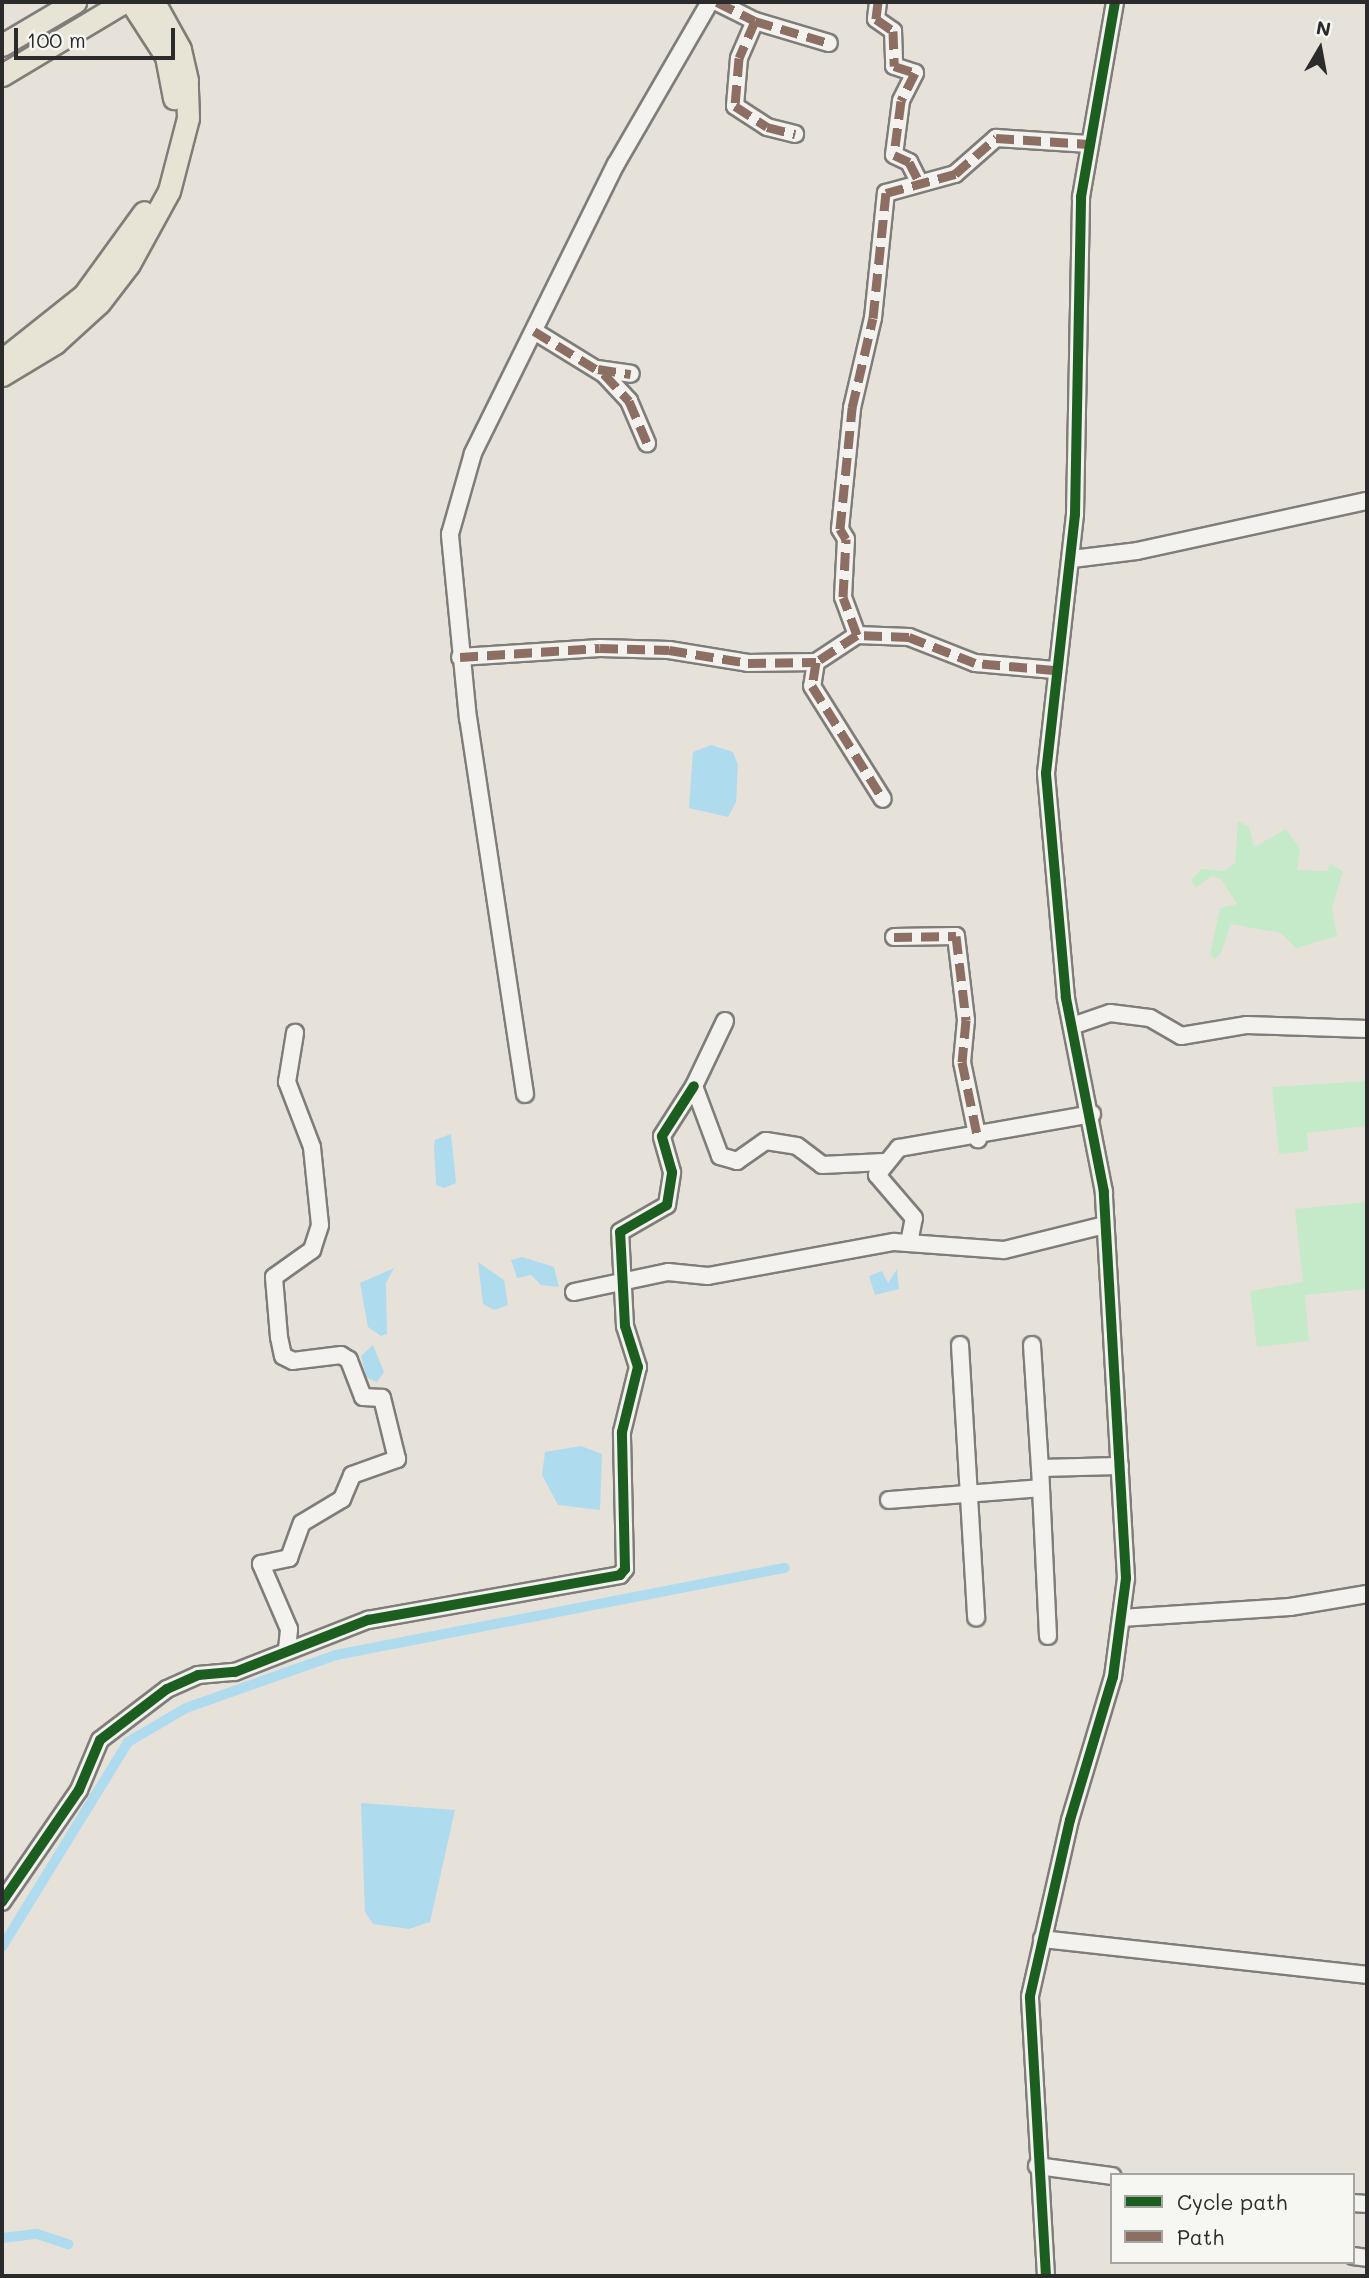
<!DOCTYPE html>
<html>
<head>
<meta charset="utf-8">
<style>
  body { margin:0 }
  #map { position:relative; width:1369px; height:2278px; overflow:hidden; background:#e6e2d9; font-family:Mali,sans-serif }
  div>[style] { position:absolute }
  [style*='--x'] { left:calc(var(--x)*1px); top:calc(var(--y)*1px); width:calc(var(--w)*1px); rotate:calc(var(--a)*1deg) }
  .green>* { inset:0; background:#c4eaca }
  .water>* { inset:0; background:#afdbef }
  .canal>* { height:10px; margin:-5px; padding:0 5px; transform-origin:5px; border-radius:5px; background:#afdbef }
  .roads { filter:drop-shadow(2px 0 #7f7d79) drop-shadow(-2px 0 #7f7d79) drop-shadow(0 2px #7f7d79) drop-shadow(0 -2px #7f7d79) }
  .minor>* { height:16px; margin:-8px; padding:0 8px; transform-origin:8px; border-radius:8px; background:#f3f2ef }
  .highway>* { height:21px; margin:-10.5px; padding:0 10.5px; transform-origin:10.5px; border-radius:10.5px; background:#e7e4d6 }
  .quiet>* { height:9px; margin-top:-4.5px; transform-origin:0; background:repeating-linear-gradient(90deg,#8d6e63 0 18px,transparent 0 27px) }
  .cycleway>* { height:10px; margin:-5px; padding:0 5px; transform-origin:5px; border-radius:5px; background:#1b5e20 }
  span { translate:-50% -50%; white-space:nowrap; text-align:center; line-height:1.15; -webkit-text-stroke:5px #f6f6f2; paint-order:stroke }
  .frame { position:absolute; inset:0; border:4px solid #2b2b2b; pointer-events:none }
  .legend { position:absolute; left:1110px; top:2173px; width:245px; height:91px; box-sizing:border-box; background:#f6f6f2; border:2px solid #a5a5a2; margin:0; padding:9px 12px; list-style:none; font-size:21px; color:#2b2b2b }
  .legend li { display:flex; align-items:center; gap:14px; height:35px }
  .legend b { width:35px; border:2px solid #a5a5a2 }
  .north { position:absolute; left:1285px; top:14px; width:70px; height:70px; -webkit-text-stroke:5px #f6f6f2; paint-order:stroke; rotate:10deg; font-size:19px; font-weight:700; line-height:28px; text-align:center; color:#2b2b2b }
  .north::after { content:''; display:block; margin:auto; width:24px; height:32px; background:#2b2b2b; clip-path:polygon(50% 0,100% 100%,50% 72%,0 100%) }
  .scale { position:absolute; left:14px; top:28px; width:161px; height:32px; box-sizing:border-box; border:4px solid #2b2b2b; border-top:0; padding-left:9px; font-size:21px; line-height:24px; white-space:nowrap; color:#2b2b2b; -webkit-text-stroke:5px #f6f6f2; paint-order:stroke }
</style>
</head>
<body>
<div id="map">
  <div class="green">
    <i style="clip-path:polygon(1238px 821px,1249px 827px,1254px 847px,1286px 829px,1300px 849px,1297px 870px,1327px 871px,1330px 864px,1343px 871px,1332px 908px,1337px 936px,1296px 948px,1281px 933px,1231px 924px,1221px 953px,1215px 959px,1210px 954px,1220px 908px,1237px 904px,1221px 879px,1212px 876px,1195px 888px,1191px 879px,1202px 869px,1225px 871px,1235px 863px)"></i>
    <i style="clip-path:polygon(1367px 1081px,1367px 1126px,1307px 1133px,1308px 1151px,1279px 1154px,1272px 1087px)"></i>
    <i style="clip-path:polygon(1367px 1202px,1367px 1289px,1305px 1295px,1309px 1341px,1257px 1347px,1250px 1291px,1303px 1282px,1295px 1209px)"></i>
  </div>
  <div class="water">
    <i style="clip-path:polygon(711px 745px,733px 752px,738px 765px,736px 802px,728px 817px,689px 808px,693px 752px)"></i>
    <i style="clip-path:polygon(451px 1134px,456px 1183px,444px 1188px,436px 1185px,434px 1148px,435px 1140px)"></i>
    <i style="clip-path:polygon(522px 1257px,554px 1267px,559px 1287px,541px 1285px,531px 1275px,517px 1278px,511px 1260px)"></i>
    <i style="clip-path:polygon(478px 1262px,504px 1280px,508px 1305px,494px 1310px,483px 1304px)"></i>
    <i style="clip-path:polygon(394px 1268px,386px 1283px,387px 1334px,381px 1336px,368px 1327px,360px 1283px)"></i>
    <i style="clip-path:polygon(897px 1269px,899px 1289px,875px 1295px,869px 1276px,882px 1271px,888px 1283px)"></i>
    <i style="clip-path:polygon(373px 1345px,384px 1372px,377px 1382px,366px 1377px,361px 1356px)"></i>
    <i style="clip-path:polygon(581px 1446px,602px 1454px,600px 1510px,558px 1505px,542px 1475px,545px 1452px)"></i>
    <i style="clip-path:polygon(361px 1803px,455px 1810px,430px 1922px,409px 1929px,373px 1924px,365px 1912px)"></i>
  </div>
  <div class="canal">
    <i style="--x:2;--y:1947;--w:241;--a:-58.4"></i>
    <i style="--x:128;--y:1742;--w:67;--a:-30.4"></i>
    <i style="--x:186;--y:1708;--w:159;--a:-19.5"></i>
    <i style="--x:336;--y:1655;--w:457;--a:-11"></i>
    <i style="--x:2;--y:2238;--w:35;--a:-7"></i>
    <i style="--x:37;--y:2234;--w:33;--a:18"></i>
  </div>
  <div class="roads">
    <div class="minor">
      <i style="--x:717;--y:2;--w:42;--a:26.6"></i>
      <i style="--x:755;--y:21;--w:40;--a:113.4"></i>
      <i style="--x:739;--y:58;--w:48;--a:94.8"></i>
      <i style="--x:735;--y:106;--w:38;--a:33"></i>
      <i style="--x:767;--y:127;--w:29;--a:14"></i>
      <i style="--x:878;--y:2;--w:17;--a:97"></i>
      <i style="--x:876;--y:19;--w:21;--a:35"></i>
      <i style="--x:893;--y:31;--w:35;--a:88"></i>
      <i style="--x:894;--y:66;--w:22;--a:18"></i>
      <i style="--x:915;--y:73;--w:31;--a:117"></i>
      <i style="--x:901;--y:101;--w:54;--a:97.4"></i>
      <i style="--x:894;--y:155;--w:17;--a:25"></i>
      <i style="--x:909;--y:162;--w:20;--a:63"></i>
      <i style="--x:755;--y:21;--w:77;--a:16.6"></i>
      <i style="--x:534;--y:331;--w:82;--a:31.6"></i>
      <i style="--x:604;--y:374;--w:37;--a:47"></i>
      <i style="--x:629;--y:401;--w:46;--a:66.8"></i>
      <i style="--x:597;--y:369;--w:34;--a:8"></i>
      <i style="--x:1072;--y:559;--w:65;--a:-7"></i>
      <i style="--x:1137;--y:551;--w:235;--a:-12.3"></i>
      <i style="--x:857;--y:635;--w:49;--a:146.6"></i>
      <i style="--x:816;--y:662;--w:24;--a:99"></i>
      <i style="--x:812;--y:686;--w:133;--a:57.9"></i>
      <i style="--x:460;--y:657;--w:140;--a:-3.7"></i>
      <i style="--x:600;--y:648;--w:69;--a:1.7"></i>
      <i style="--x:669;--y:650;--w:80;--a:9.3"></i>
      <i style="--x:748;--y:663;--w:68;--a:-0.8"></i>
      <i style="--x:1054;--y:670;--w:79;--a:-174.9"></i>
      <i style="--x:975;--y:663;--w:71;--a:-158.5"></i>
      <i style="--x:909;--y:637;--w:52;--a:-177.8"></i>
      <i style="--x:857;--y:635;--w:40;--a:-110.2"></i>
      <i style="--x:843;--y:597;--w:58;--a:-87"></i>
      <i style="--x:846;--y:539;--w:12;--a:-121"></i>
      <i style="--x:840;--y:529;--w:122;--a:-84.3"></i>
      <i style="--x:852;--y:408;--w:92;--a:-76.9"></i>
      <i style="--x:873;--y:318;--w:126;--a:-84.1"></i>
      <i style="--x:886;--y:193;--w:72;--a:-15.4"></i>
      <i style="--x:955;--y:174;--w:55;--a:-41.3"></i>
      <i style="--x:996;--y:138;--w:93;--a:3.7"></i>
      <i style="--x:894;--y:937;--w:62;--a:-0.9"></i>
      <i style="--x:956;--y:936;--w:85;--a:83.2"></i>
      <i style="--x:966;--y:1020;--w:42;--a:95.4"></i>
      <i style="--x:962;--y:1062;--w:79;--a:78.3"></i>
      <i style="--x:725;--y:1021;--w:72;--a:115.5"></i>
      <i style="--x:694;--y:1086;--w:75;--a:69.6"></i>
      <i style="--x:720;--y:1156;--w:18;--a:16"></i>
      <i style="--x:737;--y:1161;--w:35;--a:-35"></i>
      <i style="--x:766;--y:1141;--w:31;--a:9"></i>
      <i style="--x:797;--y:1146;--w:31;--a:37"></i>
      <i style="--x:822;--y:1165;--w:62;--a:-2.8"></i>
      <i style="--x:1072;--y:1026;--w:40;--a:-18.9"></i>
      <i style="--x:1110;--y:1013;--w:40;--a:7.1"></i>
      <i style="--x:1150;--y:1018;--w:36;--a:30"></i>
      <i style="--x:1181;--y:1036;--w:67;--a:-9.5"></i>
      <i style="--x:1247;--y:1025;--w:120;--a:1.9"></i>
      <i style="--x:525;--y:1094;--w:379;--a:-98.6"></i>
      <i style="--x:468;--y:719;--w:186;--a:-95.6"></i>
      <i style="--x:450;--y:534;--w:84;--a:-74.1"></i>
      <i style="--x:473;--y:453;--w:322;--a:-63.7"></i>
      <i style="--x:616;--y:164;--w:187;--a:-59.9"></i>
      <i style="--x:909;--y:1243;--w:25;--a:-79"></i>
      <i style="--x:914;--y:1218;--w:57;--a:-130.7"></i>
      <i style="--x:877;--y:1175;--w:35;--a:-51"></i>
      <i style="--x:899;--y:1148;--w:196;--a:-10"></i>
      <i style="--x:574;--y:1292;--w:96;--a:-12"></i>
      <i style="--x:668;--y:1272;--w:40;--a:5.7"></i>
      <i style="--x:708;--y:1276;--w:189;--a:-10.4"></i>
      <i style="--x:894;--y:1242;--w:110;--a:4.2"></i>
      <i style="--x:1004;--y:1250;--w:103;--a:-14"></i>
      <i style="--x:960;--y:1345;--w:273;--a:86.6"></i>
      <i style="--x:1032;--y:1345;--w:123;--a:86.3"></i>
      <i style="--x:889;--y:1500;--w:152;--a:-4.5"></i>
      <i style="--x:1121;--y:1618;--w:169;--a:-3.7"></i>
      <i style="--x:1290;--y:1607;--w:78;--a:-9.6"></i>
      <i style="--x:1048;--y:1636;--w:168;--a:-92.7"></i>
      <i style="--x:1040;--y:1468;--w:80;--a:-1.4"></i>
      <i style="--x:287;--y:1649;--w:20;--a:-84"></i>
      <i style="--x:289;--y:1629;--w:71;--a:-113.3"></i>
      <i style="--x:261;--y:1564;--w:29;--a:-12"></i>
      <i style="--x:289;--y:1558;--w:37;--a:-70"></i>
      <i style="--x:302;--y:1523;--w:47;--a:-31"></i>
      <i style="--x:342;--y:1499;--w:26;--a:-67"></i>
      <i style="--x:352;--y:1475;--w:48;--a:-19.6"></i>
      <i style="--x:397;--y:1459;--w:63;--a:-103.8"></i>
      <i style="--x:382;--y:1398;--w:19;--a:-177"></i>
      <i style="--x:363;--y:1397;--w:40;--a:-111"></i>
      <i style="--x:349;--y:1360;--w:9;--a:-148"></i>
      <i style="--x:341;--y:1355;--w:48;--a:172.9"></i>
      <i style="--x:293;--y:1361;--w:11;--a:-153"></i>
      <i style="--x:283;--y:1356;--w:19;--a:-102"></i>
      <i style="--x:279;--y:1337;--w:60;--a:-94.8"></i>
      <i style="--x:274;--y:1277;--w:47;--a:-35.4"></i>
      <i style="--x:312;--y:1250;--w:26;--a:-72"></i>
      <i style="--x:320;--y:1225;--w:78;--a:-95.9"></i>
      <i style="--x:312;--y:1147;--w:70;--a:-111"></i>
      <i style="--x:287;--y:1082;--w:50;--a:-80.7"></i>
      <i style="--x:2;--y:1902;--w:136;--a:-55.5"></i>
      <i style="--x:79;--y:1790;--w:54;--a:-67.2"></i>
      <i style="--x:100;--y:1740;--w:84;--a:-37.3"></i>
      <i style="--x:167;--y:1689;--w:34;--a:-24"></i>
      <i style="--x:198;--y:1675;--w:37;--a:-5"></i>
      <i style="--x:235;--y:1672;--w:143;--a:-21.4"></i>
      <i style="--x:368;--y:1620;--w:256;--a:-10.1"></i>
      <i style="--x:620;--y:1575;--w:8;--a:-50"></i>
      <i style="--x:625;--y:1569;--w:137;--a:-91.3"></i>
      <i style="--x:622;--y:1432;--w:67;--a:-76.2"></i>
      <i style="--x:638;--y:1367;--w:43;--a:-107.6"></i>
      <i style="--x:625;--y:1326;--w:94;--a:-93"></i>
      <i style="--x:620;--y:1232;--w:54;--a:-29.9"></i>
      <i style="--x:667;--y:1205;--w:33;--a:-81"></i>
      <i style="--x:672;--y:1172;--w:37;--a:-106"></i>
      <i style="--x:662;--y:1136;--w:59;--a:-57.4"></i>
      <i style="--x:1042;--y:1939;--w:327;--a:6.3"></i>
      <i style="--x:1037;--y:2166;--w:76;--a:7.6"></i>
      <i style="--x:1353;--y:2203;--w:14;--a:4"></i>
      <i style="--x:1353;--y:2256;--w:14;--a:8"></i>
      <i style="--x:1046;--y:2276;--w:280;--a:-93.3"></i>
      <i style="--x:1030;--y:1996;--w:180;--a:-77.2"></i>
      <i style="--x:1070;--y:1820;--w:149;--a:-73.3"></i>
      <i style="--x:1113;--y:1677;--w:100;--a:-82.5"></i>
      <i style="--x:1126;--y:1578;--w:387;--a:-93.3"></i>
      <i style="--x:1104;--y:1192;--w:198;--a:-101.1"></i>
      <i style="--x:1066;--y:998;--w:226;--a:-95.1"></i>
      <i style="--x:1046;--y:773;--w:261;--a:-83.6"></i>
      <i style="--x:1075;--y:514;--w:317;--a:-88.9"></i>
      <i style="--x:1081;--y:197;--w:198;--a:-80.1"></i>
    </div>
    <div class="highway">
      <i style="--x:131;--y:2;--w:64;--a:57.1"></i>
      <i style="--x:166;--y:56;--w:43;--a:79.2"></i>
      <i style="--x:2;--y:45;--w:85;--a:-30.5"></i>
      <i style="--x:2;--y:75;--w:142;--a:-30.9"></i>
      <i style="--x:6;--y:357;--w:100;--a:-38.5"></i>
      <i style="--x:84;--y:295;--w:102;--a:-54.1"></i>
      <i style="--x:2;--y:375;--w:62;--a:-31.1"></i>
      <i style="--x:55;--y:343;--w:59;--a:-42.3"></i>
      <i style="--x:99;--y:303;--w:49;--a:-52.4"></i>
      <i style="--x:129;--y:264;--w:83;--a:-61.3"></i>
      <i style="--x:169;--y:191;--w:75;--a:-75.4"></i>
      <i style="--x:188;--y:118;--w:38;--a:-92"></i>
      <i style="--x:187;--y:80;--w:32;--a:-103"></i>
      <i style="--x:180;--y:49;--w:54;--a:-119"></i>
    </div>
  </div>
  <div class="quiet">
    <i style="--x:717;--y:2;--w:42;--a:26.6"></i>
    <i style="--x:755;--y:21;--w:40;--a:113.4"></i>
    <i style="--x:739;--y:58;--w:48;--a:94.8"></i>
    <i style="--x:735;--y:106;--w:38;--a:33"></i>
    <i style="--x:767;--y:127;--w:29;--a:14"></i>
    <i style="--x:878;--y:2;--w:17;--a:97"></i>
    <i style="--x:876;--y:19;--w:21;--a:35"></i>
    <i style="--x:893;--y:31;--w:35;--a:88"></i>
    <i style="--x:894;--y:66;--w:22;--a:18"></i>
    <i style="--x:915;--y:73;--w:31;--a:117"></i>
    <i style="--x:901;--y:101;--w:54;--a:97.4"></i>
    <i style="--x:894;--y:155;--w:17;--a:25"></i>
    <i style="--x:909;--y:162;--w:20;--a:63"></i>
    <i style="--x:755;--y:21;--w:77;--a:16.6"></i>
    <i style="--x:534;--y:331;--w:82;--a:31.6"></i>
    <i style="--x:604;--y:374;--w:37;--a:47"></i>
    <i style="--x:629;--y:401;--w:46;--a:66.8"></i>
    <i style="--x:598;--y:369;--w:33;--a:9"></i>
    <i style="--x:857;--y:635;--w:49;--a:146.6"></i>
    <i style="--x:816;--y:662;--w:24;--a:99"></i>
    <i style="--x:812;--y:686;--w:133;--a:57.9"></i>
    <i style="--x:460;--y:657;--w:140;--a:-3.7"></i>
    <i style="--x:600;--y:648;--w:69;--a:1.7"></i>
    <i style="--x:669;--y:650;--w:80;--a:9.3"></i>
    <i style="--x:748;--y:663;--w:68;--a:-0.8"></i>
    <i style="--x:1054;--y:670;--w:79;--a:-174.9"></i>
    <i style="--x:975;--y:663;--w:71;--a:-158.5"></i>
    <i style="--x:909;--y:637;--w:52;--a:-177.8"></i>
    <i style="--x:857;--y:635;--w:40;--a:-110.2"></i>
    <i style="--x:843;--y:597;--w:58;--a:-87"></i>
    <i style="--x:846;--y:539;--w:12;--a:-121"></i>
    <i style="--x:840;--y:529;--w:122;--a:-84.3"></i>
    <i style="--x:852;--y:408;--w:92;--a:-76.9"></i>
    <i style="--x:873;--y:318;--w:126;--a:-84.1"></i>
    <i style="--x:886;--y:193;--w:72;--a:-15.4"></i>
    <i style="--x:955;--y:174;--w:55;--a:-41.3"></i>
    <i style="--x:996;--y:138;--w:93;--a:3.7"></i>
    <i style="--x:894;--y:937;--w:62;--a:-0.9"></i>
    <i style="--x:956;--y:936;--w:85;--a:83.2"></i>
    <i style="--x:966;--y:1020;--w:42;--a:95.4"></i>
    <i style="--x:962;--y:1062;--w:79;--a:78.3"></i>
  </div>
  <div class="cycleway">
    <i style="--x:2;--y:1902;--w:136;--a:-55.5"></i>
    <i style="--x:79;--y:1790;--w:54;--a:-67.2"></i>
    <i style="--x:100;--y:1740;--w:84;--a:-37.3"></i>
    <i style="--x:167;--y:1689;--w:34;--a:-24"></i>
    <i style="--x:198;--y:1675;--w:37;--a:-5"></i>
    <i style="--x:235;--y:1672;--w:143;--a:-21.4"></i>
    <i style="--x:368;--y:1620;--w:256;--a:-10.1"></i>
    <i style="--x:620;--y:1575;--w:8;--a:-50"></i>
    <i style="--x:625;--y:1569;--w:137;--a:-91.3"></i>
    <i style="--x:622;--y:1432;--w:67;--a:-76.2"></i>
    <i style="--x:638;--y:1367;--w:43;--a:-107.6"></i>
    <i style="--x:625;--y:1326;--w:94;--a:-93"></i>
    <i style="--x:620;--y:1232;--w:54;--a:-29.9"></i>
    <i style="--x:667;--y:1205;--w:33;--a:-81"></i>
    <i style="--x:672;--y:1172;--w:37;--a:-106"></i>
    <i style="--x:662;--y:1136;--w:59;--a:-57.4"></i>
    <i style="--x:1046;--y:2276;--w:280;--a:-93.3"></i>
    <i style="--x:1030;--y:1996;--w:180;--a:-77.2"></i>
    <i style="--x:1070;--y:1820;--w:149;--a:-73.3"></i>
    <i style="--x:1113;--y:1677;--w:100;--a:-82.5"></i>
    <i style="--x:1126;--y:1578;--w:387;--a:-93.3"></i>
    <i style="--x:1104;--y:1192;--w:198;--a:-101.1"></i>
    <i style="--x:1066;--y:998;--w:226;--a:-95.1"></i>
    <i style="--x:1046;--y:773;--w:261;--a:-83.6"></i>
    <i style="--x:1075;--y:514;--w:317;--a:-88.9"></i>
    <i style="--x:1081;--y:197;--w:198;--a:-80.1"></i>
  </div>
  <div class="frame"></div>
  <ul class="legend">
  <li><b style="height:9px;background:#1b5e20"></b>Cycle path</li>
  <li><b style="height:9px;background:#8d6e63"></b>Path</li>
  </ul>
  <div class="north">N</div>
  <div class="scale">100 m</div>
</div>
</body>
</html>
